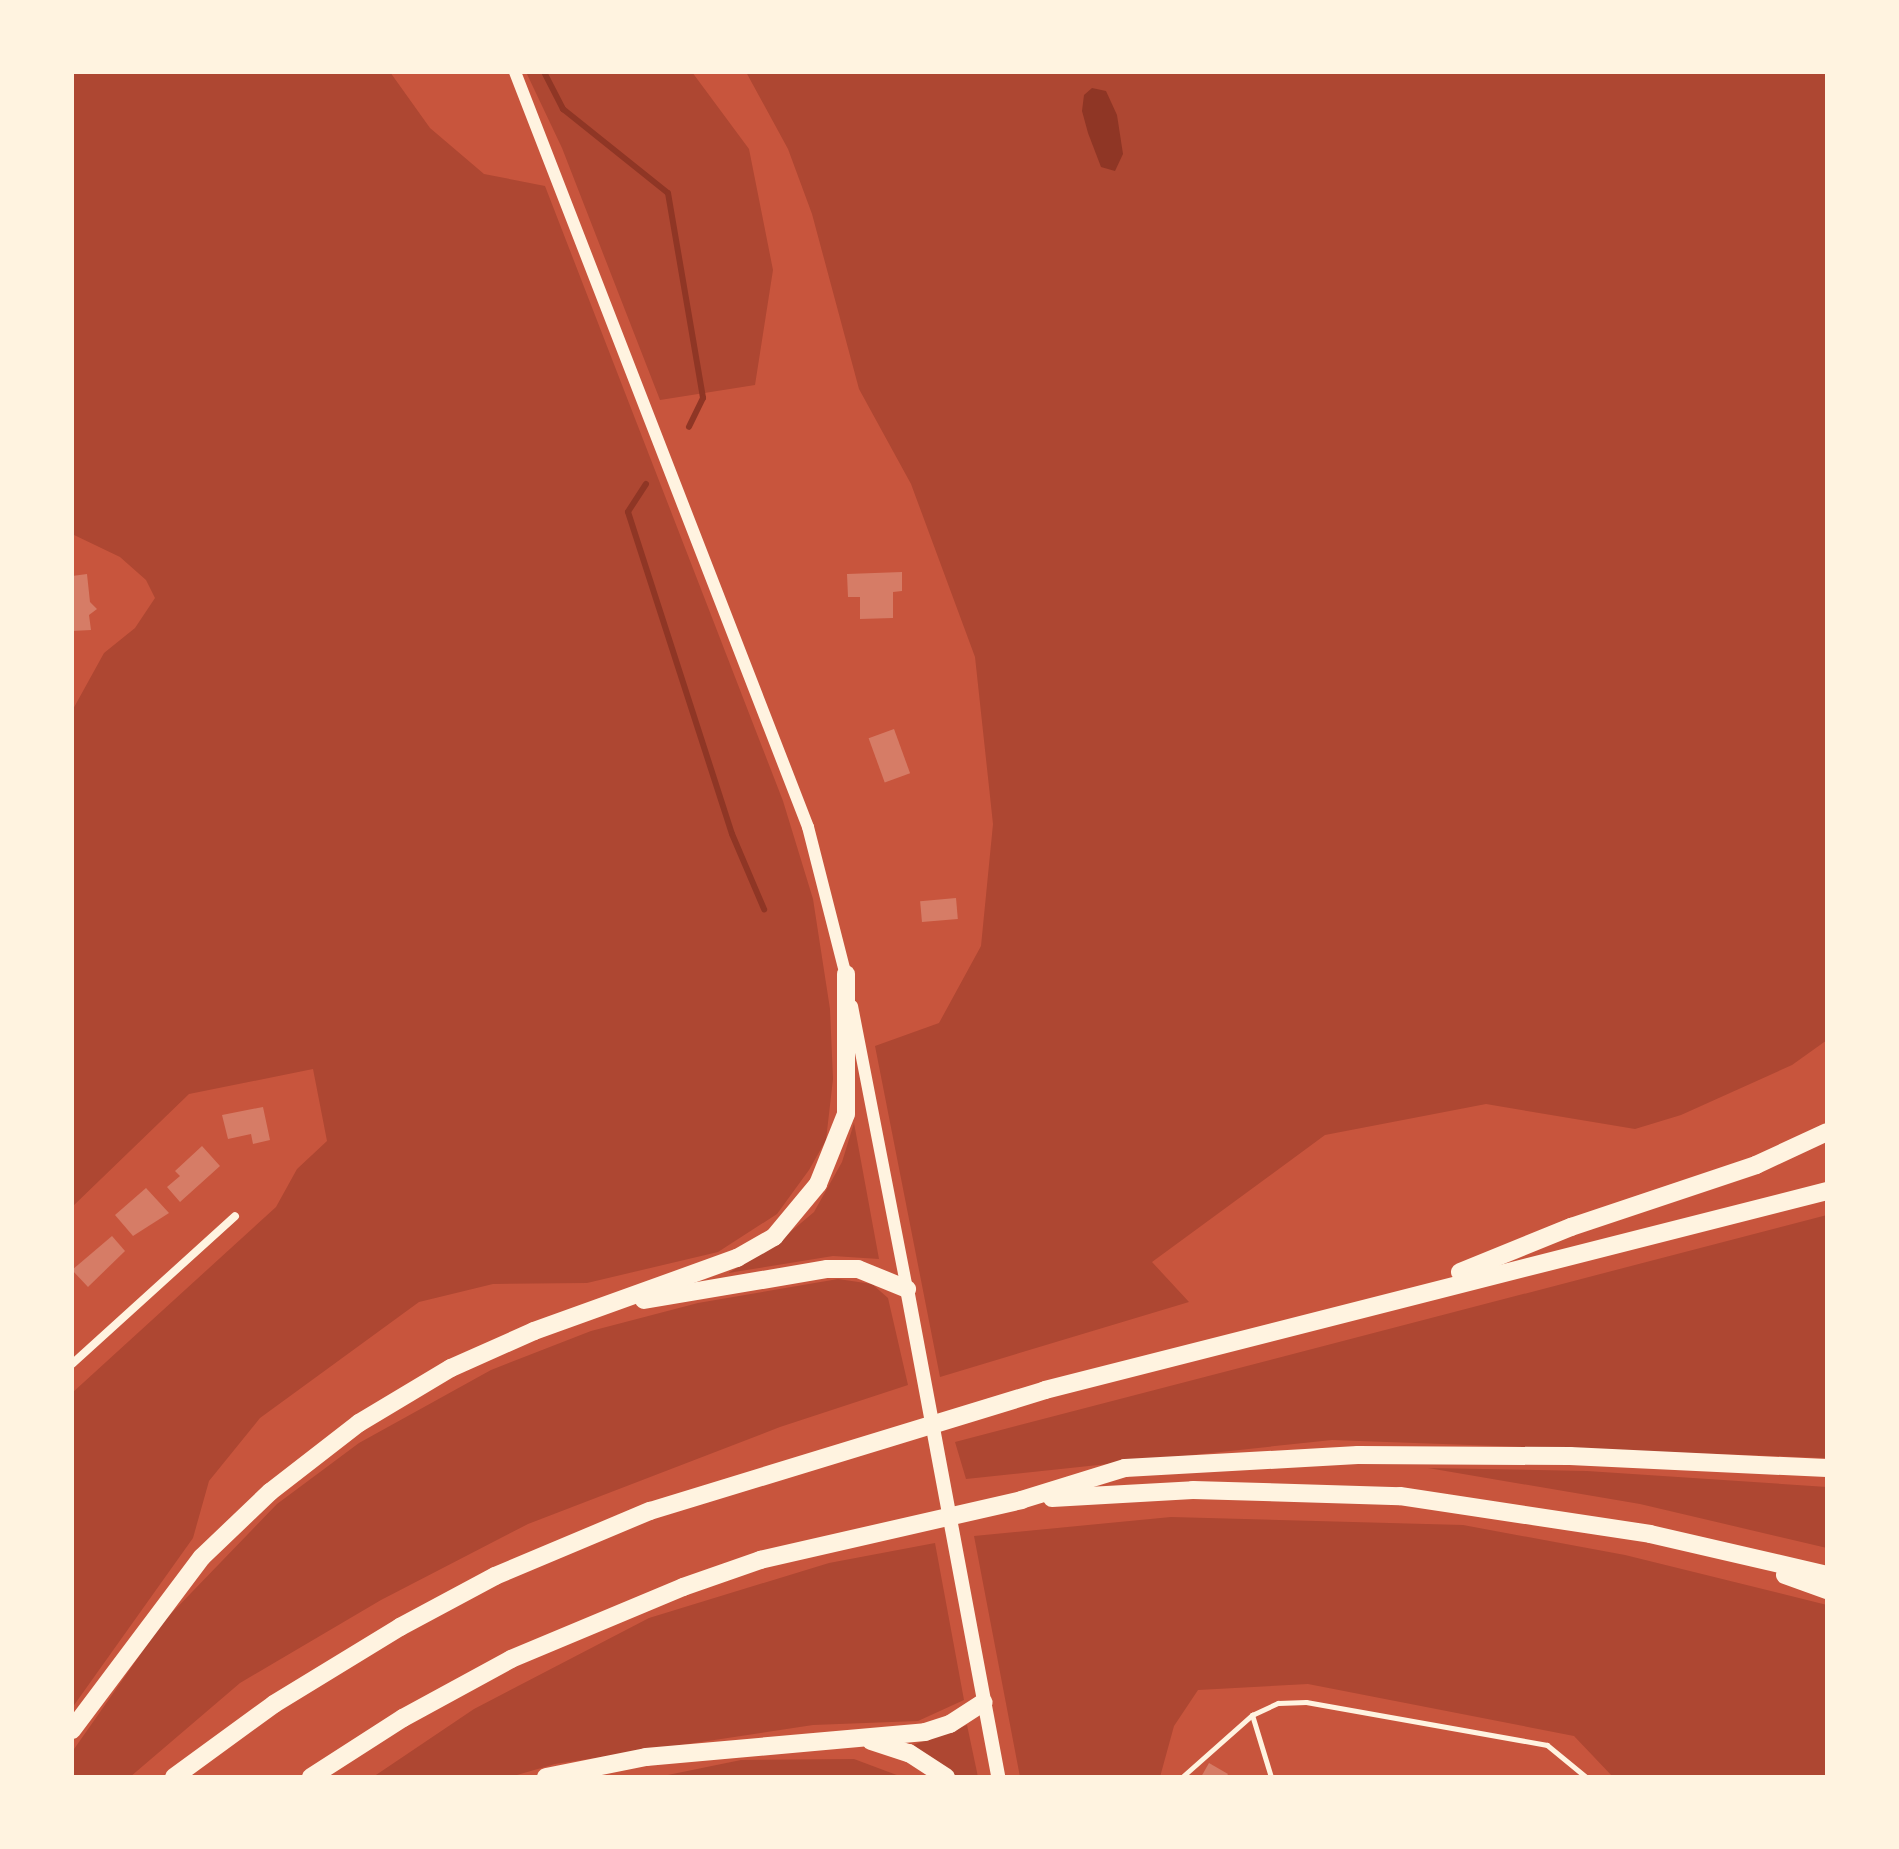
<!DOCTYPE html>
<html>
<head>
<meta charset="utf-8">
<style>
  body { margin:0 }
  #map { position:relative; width:1899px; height:1849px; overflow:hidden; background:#c8553d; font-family:Literata,serif }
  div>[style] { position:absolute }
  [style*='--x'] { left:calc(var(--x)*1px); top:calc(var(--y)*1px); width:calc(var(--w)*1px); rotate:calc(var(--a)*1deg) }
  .green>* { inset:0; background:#ae4732 }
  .water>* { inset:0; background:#8f3625 }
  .stream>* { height:6px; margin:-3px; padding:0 3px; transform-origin:3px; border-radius:3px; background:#8f3625 }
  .building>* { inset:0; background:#d67c66; transform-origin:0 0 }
  .service>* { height:5px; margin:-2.5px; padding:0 2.5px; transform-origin:2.5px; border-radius:2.5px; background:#fff3e0 }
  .minor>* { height:8px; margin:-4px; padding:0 4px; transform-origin:4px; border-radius:4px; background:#fff3e0 }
  .tertiary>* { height:12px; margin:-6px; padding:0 6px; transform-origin:6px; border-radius:6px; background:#fff3e0 }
  .secondary>* { height:14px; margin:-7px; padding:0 7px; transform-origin:7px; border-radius:7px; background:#fff3e0 }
  .motorway>* { height:18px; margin:-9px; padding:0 9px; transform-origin:9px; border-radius:9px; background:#fff3e0 }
  span { translate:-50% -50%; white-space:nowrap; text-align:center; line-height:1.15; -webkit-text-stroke:7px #fff3e0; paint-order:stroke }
  .frame { position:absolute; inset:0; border:74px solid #fff3e0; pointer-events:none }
</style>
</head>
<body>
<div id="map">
  <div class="green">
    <i style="clip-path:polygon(72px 72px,390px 72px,430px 128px,484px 174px,545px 186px,783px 801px,813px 899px,830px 1009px,833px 1079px,826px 1140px,809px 1170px,777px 1214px,718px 1252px,587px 1283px,493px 1284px,419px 1302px,260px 1418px,209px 1481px,193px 1538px,72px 1708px,72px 1393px,276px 1207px,297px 1169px,327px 1141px,313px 1069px,189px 1094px,72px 1207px,72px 711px,104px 653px,135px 628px,155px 598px,146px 580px,120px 557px,72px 534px)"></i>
    <i style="clip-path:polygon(526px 72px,692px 72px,749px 149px,773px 270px,755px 385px,660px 400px,562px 148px)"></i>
    <i style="clip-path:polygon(746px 72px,1827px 72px,1827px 1040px,1792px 1065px,1681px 1115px,1635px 1129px,1486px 1104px,1325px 1135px,1152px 1262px,1189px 1302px,940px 1377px,875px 1046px,939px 1023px,981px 946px,993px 824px,975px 657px,911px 484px,859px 389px,812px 214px,788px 149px)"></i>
    <i style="clip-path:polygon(854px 1123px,879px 1259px,833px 1256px,728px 1273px,769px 1250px,814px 1212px,842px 1162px)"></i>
    <i style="clip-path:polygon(1827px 1215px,1827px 1458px,1332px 1440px,966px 1479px,955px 1442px)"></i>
    <i style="clip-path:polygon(838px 1279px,872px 1284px,888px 1298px,908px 1385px,780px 1427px,528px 1524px,381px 1600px,240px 1683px,130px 1777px,72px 1777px,72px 1752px,163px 1622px,277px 1504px,359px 1443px,491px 1370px,591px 1331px,698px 1303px)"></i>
    <i style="clip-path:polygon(1428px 1468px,1587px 1471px,1827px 1487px,1827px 1548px,1640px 1504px)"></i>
    <i style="clip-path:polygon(1171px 1517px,1463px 1525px,1625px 1555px,1827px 1605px,1827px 1777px,1613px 1777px,1574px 1736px,1308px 1684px,1198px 1690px,1174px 1726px,1160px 1777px,1020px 1777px,974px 1536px)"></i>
    <i style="clip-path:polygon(935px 1543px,964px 1700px,918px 1721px,813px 1725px,555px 1764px,510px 1777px,373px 1777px,474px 1709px,649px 1618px,829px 1563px)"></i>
    <i style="clip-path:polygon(967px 1725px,978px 1777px,958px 1777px,913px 1745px)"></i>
    <i style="clip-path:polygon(854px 1759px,902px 1777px,658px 1777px,741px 1760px)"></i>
  </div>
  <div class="water">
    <i style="clip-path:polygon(1092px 88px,1106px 91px,1117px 115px,1123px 154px,1115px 171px,1101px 167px,1088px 133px,1082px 111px,1084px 95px)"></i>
  </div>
  <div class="stream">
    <i style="--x:544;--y:72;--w:42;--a:62.8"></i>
    <i style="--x:563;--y:109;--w:134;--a:38.7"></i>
    <i style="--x:668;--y:193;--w:208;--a:80.3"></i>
    <i style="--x:703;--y:398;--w:32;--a:116"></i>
    <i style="--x:646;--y:484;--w:33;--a:123"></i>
    <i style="--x:628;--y:512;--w:338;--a:72.1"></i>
    <i style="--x:732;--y:834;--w:82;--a:66.9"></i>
  </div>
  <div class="building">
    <i style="clip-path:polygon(902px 572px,902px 591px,893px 592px,893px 618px,860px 619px,860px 597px,848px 597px,847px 574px)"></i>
    <i style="clip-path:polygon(87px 574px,90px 602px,97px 609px,89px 615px,91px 630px,72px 631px,72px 576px)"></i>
    <i style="left:894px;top:729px;width:47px;height:27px;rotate:70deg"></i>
    <i style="left:956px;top:898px;width:21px;height:36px;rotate:85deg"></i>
    <i style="clip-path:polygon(263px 1107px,270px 1140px,253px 1144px,251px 1134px,228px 1139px,222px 1115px)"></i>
    <i style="clip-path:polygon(202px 1146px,220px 1166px,180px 1202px,167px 1187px,180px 1176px,175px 1171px)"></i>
    <i style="clip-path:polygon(146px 1188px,169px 1213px,133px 1236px,115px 1215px)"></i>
    <i style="clip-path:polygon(112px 1236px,125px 1251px,88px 1287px,72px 1270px)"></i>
    <i style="clip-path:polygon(1209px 1763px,1228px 1774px,1226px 1777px,1201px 1777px)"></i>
  </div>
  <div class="service">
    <i style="--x:1182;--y:1777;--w:94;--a:-41.5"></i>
    <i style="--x:1271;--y:1777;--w:65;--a:-107"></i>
    <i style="--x:1252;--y:1715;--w:29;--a:-25"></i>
    <i style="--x:1278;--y:1703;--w:28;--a:-2"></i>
    <i style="--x:1306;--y:1702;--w:245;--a:10.1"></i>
    <i style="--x:1547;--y:1745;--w:50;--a:39.4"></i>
  </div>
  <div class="minor">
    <i style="--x:72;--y:1364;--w:220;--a:-42.2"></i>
  </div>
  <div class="tertiary">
    <i style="--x:515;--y:72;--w:810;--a:68.79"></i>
    <i style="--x:808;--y:827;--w:158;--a:75.7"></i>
    <i style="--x:852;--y:1006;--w:288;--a:79"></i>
  </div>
  <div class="secondary">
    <i style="--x:907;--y:1289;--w:496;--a:79.4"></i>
  </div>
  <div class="motorway">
    <i style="--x:1460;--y:1272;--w:120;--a:-22.1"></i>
    <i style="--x:1571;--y:1227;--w:195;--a:-18.5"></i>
    <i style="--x:1756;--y:1165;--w:78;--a:-24.9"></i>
    <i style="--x:644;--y:1300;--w:186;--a:-9.6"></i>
    <i style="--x:827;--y:1269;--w:31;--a:0"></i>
    <i style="--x:858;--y:1269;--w:53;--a:22.2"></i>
    <i style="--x:1052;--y:1498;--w:141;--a:-3.2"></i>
    <i style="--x:1193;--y:1490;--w:207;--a:1.7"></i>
    <i style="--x:1400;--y:1496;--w:253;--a:8.6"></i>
    <i style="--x:1650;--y:1534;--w:182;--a:13"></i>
    <i style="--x:1785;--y:1575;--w:45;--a:19.7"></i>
    <i style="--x:72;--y:1730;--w:216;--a:-53.1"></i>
    <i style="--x:202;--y:1557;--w:94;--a:-43.7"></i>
    <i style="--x:270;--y:1492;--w:113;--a:-37.8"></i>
    <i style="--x:359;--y:1423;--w:107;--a:-30.9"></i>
    <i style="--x:451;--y:1368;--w:91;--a:-24"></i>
    <i style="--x:534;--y:1331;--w:216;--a:-19.8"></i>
    <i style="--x:737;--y:1258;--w:43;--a:-29.6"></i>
    <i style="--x:774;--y:1237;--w:69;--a:-50.3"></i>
    <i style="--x:818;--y:1184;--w:75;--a:-68.2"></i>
    <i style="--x:846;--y:1114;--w:140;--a:-90"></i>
    <i style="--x:871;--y:1741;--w:40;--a:18"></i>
    <i style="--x:909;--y:1753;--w:44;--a:33"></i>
    <i style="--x:174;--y:1777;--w:124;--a:-36.1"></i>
    <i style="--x:274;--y:1704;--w:148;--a:-31.4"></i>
    <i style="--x:400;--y:1627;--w:108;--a:-28.2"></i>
    <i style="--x:495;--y:1576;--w:168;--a:-22.8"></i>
    <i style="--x:650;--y:1511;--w:413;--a:-17"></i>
    <i style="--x:1045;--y:1390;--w:807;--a:-14.28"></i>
    <i style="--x:311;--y:1777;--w:109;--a:-32.7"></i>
    <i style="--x:403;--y:1718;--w:123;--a:-28.6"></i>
    <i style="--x:511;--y:1659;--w:186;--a:-22.7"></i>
    <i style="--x:683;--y:1587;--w:82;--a:-19.3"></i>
    <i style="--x:760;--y:1560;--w:268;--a:-12.9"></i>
    <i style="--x:1021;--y:1500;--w:109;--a:-17.1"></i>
    <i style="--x:1125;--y:1468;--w:233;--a:-3.2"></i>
    <i style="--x:1358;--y:1455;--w:212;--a:0.3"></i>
    <i style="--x:1570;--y:1456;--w:257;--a:2.7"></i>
    <i style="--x:546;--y:1777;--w:102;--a:-11.3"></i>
    <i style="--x:646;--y:1757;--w:280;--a:-5.1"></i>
    <i style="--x:925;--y:1732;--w:26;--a:-18"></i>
    <i style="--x:950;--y:1724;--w:40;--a:-32.9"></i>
  </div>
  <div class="frame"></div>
</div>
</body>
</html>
